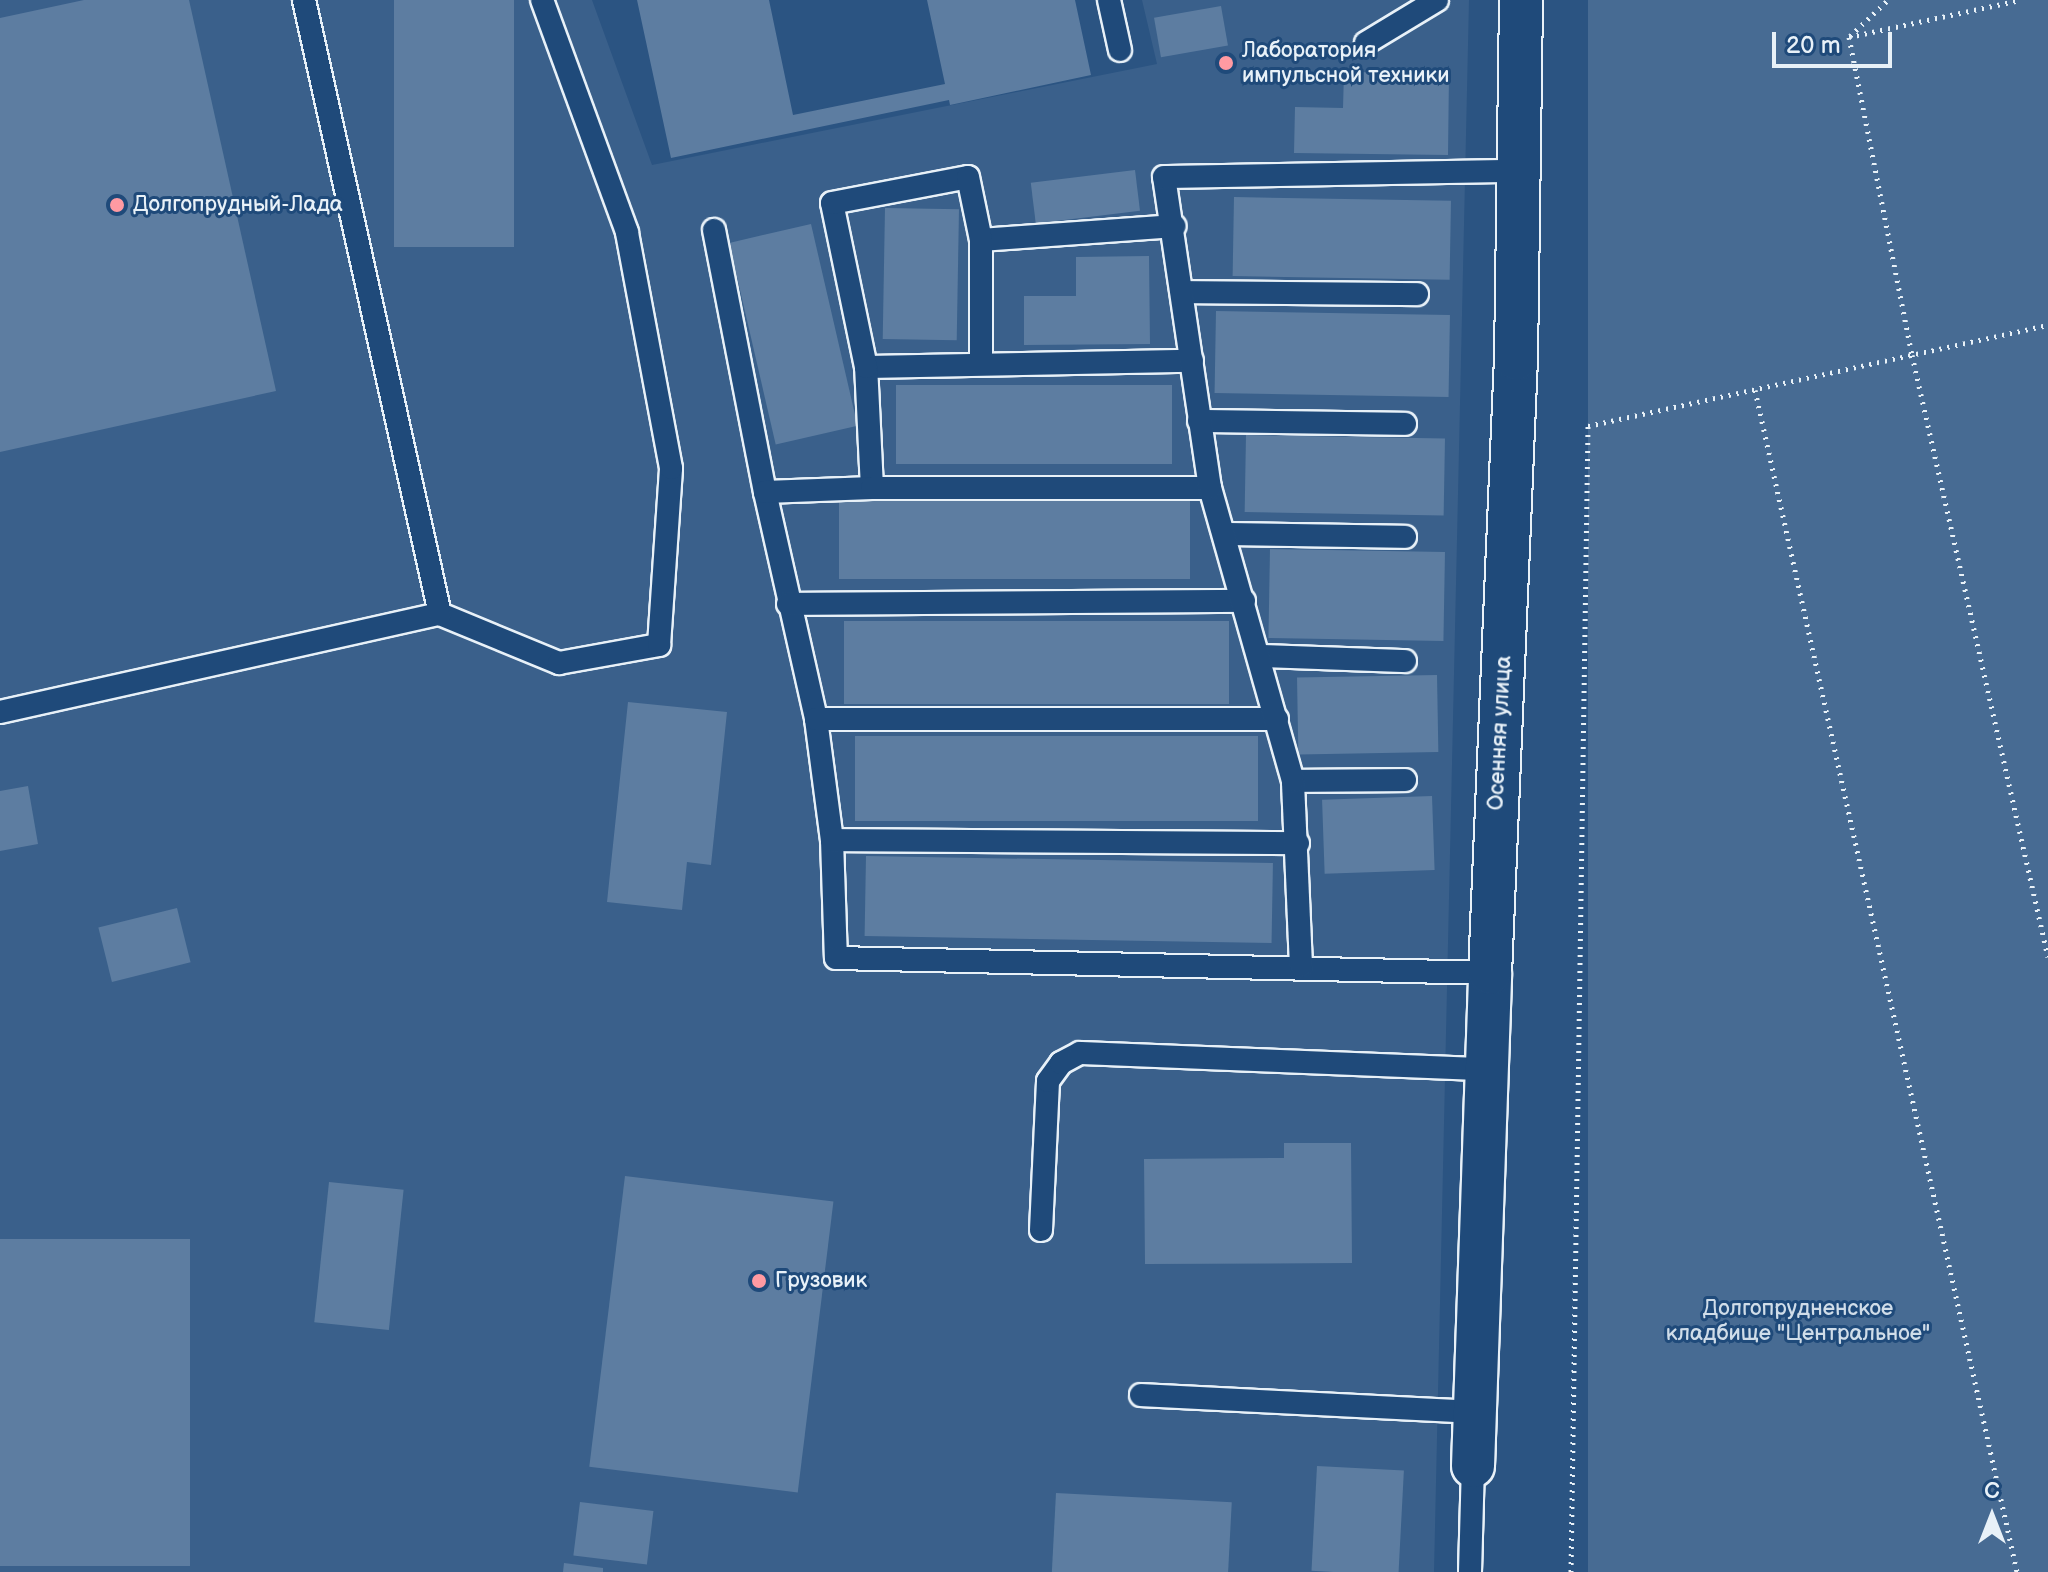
<!DOCTYPE html>
<html>
<head>
<meta charset="utf-8">
<style>
  body { margin:0 }
  #map { position:relative; width:2048px; height:1572px; overflow:hidden; background:#2b5482; font-family:"Balsamiq Sans",sans-serif }
  div>[style] { position:absolute }
  [style*='--x'] { left:calc(var(--x)*1px); top:calc(var(--y)*1px); width:calc(var(--w)*1px); rotate:calc(var(--a)*1deg) }
  .built>* { inset:0; background:#3a608b }
  .green>* { inset:0; background:#476b93; transform-origin:0 0 }
  .building>* { inset:0; background:#5d7da1; transform-origin:0 0 }
  .path>* { height:5px; margin-top:-2.5px; transform-origin:0; background:repeating-linear-gradient(90deg,#e8f1f8 0 2px,transparent 0 8px) }
  .roads { filter:drop-shadow(2px 0 #e8f1f8) drop-shadow(-2px 0 #e8f1f8) drop-shadow(0 2px #e8f1f8) drop-shadow(0 -2px #e8f1f8) }
  .lane>* { height:22px; margin:-11px; padding:0 11px; transform-origin:11px; border-radius:11px; background:#1f4a7a }
  .street>* { height:42px; margin:-21px; padding:0 21px; transform-origin:21px; border-radius:21px; background:#1f4a7a }
  .dots>* { width:22px; height:22px; translate:-50% -50%; box-sizing:border-box; border:4px solid #1f4a7a; border-radius:50% }
  span { translate:-50% -50%; white-space:nowrap; text-align:center; line-height:1.15; -webkit-text-stroke:6px #1f4a7a; paint-order:stroke }
  .poi-label { font-size:22px; color:#e8f1f8 }
  .left { translate:0 -50%; text-align:left }
  .street-label { font-size:22px; color:#e8f1f8 }
  .park-label { font-size:22px; color:#d0dde9 }
  .north { position:absolute; left:1952px; top:1476px; width:80px; height:80px; -webkit-text-stroke:6px #1f4a7a; paint-order:stroke; rotate:0deg; font-size:22px; font-weight:700; line-height:32px; text-align:center; color:#e8f1f8 }
  .north::after { content:''; display:block; margin:auto; width:28px; height:36px; background:#e8f1f8; clip-path:polygon(50% 0,100% 100%,50% 72%,0 100%) }
  .scale { position:absolute; left:1772px; top:32px; width:120px; height:36px; box-sizing:border-box; border:4px solid #e8f1f8; border-top:0; padding-left:10px; font-size:24px; line-height:28px; white-space:nowrap; color:#e8f1f8; -webkit-text-stroke:6px #1f4a7a; paint-order:stroke }
</style>
</head>
<body>
<div id="map">
  <div class="built">
    <i style="clip-path:polygon(0 0,592px 0,652px 165px,1157px 64px,1142px 0,1469px 0,1434px 1572px,0 1572px)"></i>
  </div>
  <div class="green">
    <i style="left:1588px;top:0;width:460px;height:1573px"></i>
  </div>
  <div class="building">
    <i style="clip-path:polygon(84px 0,189px 0,276px 391px,0 452px,0 18px)"></i>
    <i style="left:394px;top:0;width:120px;height:247px"></i>
    <i style="clip-path:polygon(637px 0,769px 0,793px 115px,945px 84px,927px 0,1075px 0,1091px 75px,950px 105px,949px 100px,671px 158px)"></i>
    <i style="left:1221px;top:6px;width:40px;height:68px;rotate:80deg"></i>
    <i style="clip-path:polygon(1344px 72px,1449px 73px,1448px 155px,1294px 153px,1295px 107px,1343px 108px)"></i>
    <i style="left:1135px;top:170px;width:41px;height:105px;rotate:83deg"></i>
    <i style="left:1234px;top:197px;width:217px;height:79px;rotate:1deg"></i>
    <i style="left:885px;top:208px;width:74px;height:131px;rotate:1deg"></i>
    <i style="left:811px;top:224px;width:207px;height:84px;rotate:77deg"></i>
    <i style="clip-path:polygon(1149px 256px,1150px 344px,1024px 345px,1024px 296px,1076px 296px,1076px 257px)"></i>
    <i style="left:1216px;top:311px;width:234px;height:82px;rotate:1deg"></i>
    <i style="left:896px;top:385px;width:276px;height:79px"></i>
    <i style="left:1246px;top:435px;width:199px;height:77px;rotate:1deg"></i>
    <i style="left:839px;top:501px;width:351px;height:78px"></i>
    <i style="left:1270px;top:549px;width:175px;height:89px;rotate:1deg"></i>
    <i style="left:844px;top:621px;width:385px;height:83px"></i>
    <i style="left:1437px;top:675px;width:77px;height:140px;rotate:89deg"></i>
    <i style="clip-path:polygon(628px 702px,727px 712px,711px 865px,687px 862px,682px 910px,607px 902px)"></i>
    <i style="left:855px;top:736px;width:403px;height:85px"></i>
    <i style="clip-path:polygon(28px 786px,38px 844px,0 851px,0 791px)"></i>
    <i style="left:1432px;top:796px;width:74px;height:110px;rotate:88deg"></i>
    <i style="left:866px;top:856px;width:407px;height:80px;rotate:1deg"></i>
    <i style="left:177px;top:908px;width:56px;height:81px;rotate:76deg"></i>
    <i style="clip-path:polygon(1284px 1143px,1351px 1143px,1352px 1263px,1145px 1264px,1144px 1159px,1284px 1158px)"></i>
    <i style="left:625px;top:1176px;width:210px;height:293px;rotate:7deg"></i>
    <i style="left:329px;top:1182px;width:75px;height:141px;rotate:6deg"></i>
    <i style="left:0;top:1239px;width:190px;height:327px"></i>
    <i style="left:1317px;top:1466px;width:87px;height:105px;rotate:3deg"></i>
    <i style="left:1056px;top:1493px;width:176px;height:79px;rotate:3deg"></i>
    <i style="left:580px;top:1502px;width:74px;height:54px;rotate:7deg"></i>
    <i style="clip-path:polygon(564px 1563px,603px 1568px,603px 1572px,563px 1572px)"></i>
  </div>
  <div class="path">
    <i style="--x:1850;--y:36;--w:52;--a:-43.5"></i>
    <i style="--x:1849;--y:37;--w:324;--a:78.8"></i>
    <i style="--x:1912;--y:355;--w:617;--a:77.27"></i>
    <i style="--x:1849;--y:37;--w:175;--a:-12.2"></i>
    <i style="--x:1755;--y:390;--w:1211;--a:77.5"></i>
    <i style="--x:1571;--y:1572;--w:1146;--a:-89.15"></i>
    <i style="--x:1588;--y:426;--w:471;--a:-12.4"></i>
  </div>
  <div class="roads">
    <div class="lane">
      <i style="--x:1109;--y:0;--w:51;--a:77.6"></i>
      <i style="--x:1366;--y:43;--w:83;--a:-31.2"></i>
      <i style="--x:714;--y:230;--w:267;--a:79"></i>
      <i style="--x:765;--y:492;--w:233;--a:77.3"></i>
      <i style="--x:816;--y:719;--w:122;--a:82.5"></i>
      <i style="--x:832;--y:840;--w:118;--a:88.1"></i>
      <i style="--x:836;--y:958;--w:654;--a:1.31"></i>
      <i style="--x:981;--y:240;--w:194;--a:-4.1"></i>
      <i style="--x:1183;--y:292;--w:234;--a:0.5"></i>
      <i style="--x:866;--y:367;--w:326;--a:-1.1"></i>
      <i style="--x:1199;--y:421;--w:206;--a:0.8"></i>
      <i style="--x:872;--y:488;--w:121;--a:-92.8"></i>
      <i style="--x:866;--y:367;--w:167;--a:-101.7"></i>
      <i style="--x:832;--y:203;--w:138;--a:-10.8"></i>
      <i style="--x:968;--y:177;--w:64;--a:78.3"></i>
      <i style="--x:981;--y:240;--w:123;--a:90"></i>
      <i style="--x:765;--y:492;--w:107;--a:-2.1"></i>
      <i style="--x:872;--y:488;--w:338;--a:0"></i>
      <i style="--x:1224;--y:534;--w:181;--a:0.9"></i>
      <i style="--x:788;--y:604;--w:456;--a:-0.4"></i>
      <i style="--x:440;--y:614;--w:129;--a:22.4"></i>
      <i style="--x:559;--y:663;--w:102;--a:-10.2"></i>
      <i style="--x:659;--y:645;--w:177;--a:-86.1"></i>
      <i style="--x:671;--y:468;--w:240;--a:-100.6"></i>
      <i style="--x:627;--y:232;--w:247;--a:-110.1"></i>
      <i style="--x:1260;--y:656;--w:145;--a:2"></i>
      <i style="--x:0;--y:712;--w:451;--a:-12.6"></i>
      <i style="--x:440;--y:614;--w:629;--a:-102.49"></i>
      <i style="--x:816;--y:719;--w:461;--a:0"></i>
      <i style="--x:1293;--y:781;--w:112;--a:-0.5"></i>
      <i style="--x:832;--y:840;--w:466;--a:0.4"></i>
      <i style="--x:1301;--y:966;--w:185;--a:-92.5"></i>
      <i style="--x:1293;--y:781;--w:305;--a:-105.8"></i>
      <i style="--x:1210;--y:488;--w:314;--a:-98.4"></i>
      <i style="--x:1164;--y:177;--w:356;--a:-1"></i>
      <i style="--x:1041;--y:1230;--w:149;--a:-87.3"></i>
      <i style="--x:1048;--y:1081;--w:22;--a:-54"></i>
      <i style="--x:1061;--y:1063;--w:21;--a:-28"></i>
      <i style="--x:1080;--y:1053;--w:406;--a:2.3"></i>
      <i style="--x:1141;--y:1395;--w:334;--a:2.9"></i>
      <i style="--x:1470;--y:1572;--w:106;--a:-88.4"></i>
    </div>
    <div class="street">
      <i style="--x:1473;--y:1466;--w:493;--a:-88"></i>
      <i style="--x:1490;--y:973;--w:615;--a:-87.58"></i>
      <i style="--x:1516;--y:359;--w:359;--a:-89.2"></i>
    </div>
  </div>
  <div class="dots">
    <i style="left:1226px;top:63px;background:#ff9aa2"></i>
    <i style="left:117px;top:205px;background:#ff9aa2"></i>
    <i style="left:759px;top:1281px;background:#ff9aa2"></i>
  </div>
  <div class="poi-label">
    <span class="left" style="left:1242px;top:63px">Лаборатория<br>импульсной техники</span>
    <span class="left" style="left:133px;top:205px">Долгопрудный-Лада</span>
    <span class="left" style="left:775px;top:1281px">Грузовик</span>
  </div>
  <div class="street-label">
    <span style="left:1500px;top:733px;rotate:-87deg">Осенняя улица</span>
  </div>
  <div class="park-label">
    <span style="left:1798px;top:1321px">Долгопрудненское<br>кладбище "Центральное"</span>
  </div>
  <div class="north">С</div>
  <div class="scale">20 m</div>
</div>
</body>
</html>
